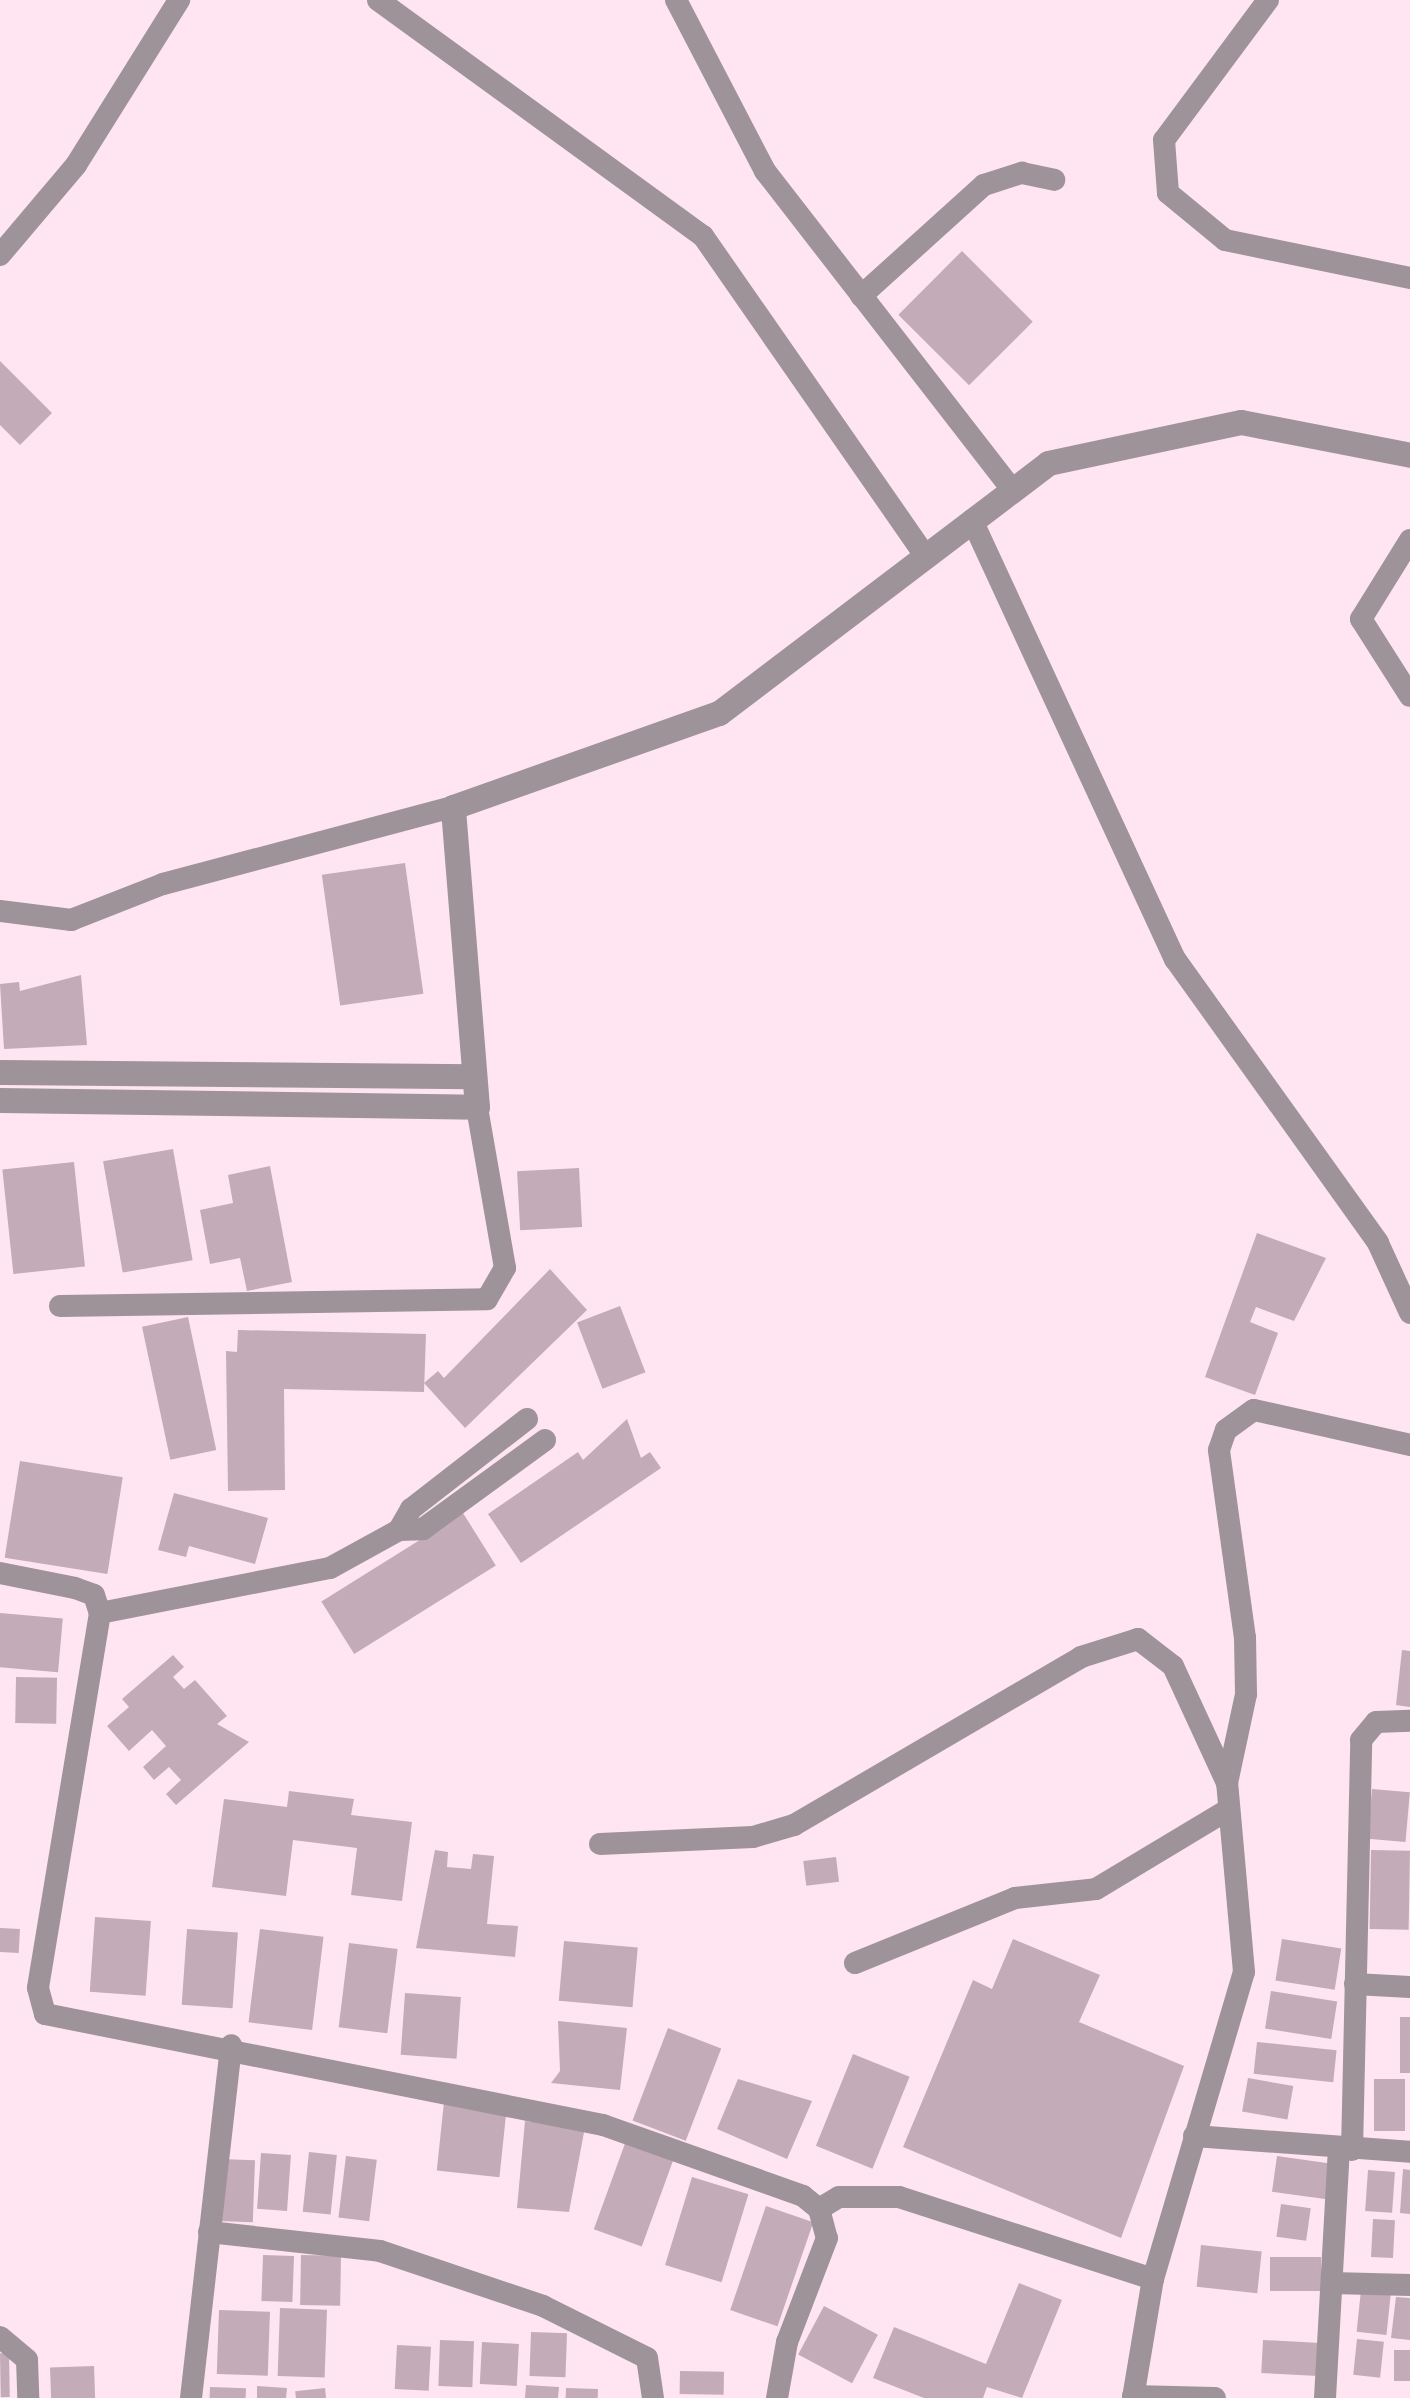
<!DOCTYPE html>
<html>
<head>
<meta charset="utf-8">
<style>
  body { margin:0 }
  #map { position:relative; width:1410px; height:2398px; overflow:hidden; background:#ffe5f2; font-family:Signika,sans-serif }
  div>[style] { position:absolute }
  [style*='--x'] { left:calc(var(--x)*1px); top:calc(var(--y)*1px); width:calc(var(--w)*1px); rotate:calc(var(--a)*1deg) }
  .building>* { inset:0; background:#c3abb7; transform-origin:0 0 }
  .minor>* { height:22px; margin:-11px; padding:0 11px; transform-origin:11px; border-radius:11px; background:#9e9399 }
  .tertiary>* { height:25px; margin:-12.5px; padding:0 12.5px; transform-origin:12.5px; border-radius:12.5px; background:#9e9399 }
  span { translate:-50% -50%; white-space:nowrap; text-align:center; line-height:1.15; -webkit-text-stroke:10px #ffe5f2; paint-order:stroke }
</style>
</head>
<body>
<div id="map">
  <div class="building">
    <i style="left:962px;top:251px;width:100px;height:90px;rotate:45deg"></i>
    <i style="clip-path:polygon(0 361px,52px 413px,20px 445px,0 425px)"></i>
    <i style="left:405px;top:863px;width:132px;height:84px;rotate:82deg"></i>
    <i style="clip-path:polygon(81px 975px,87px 1045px,4px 1049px,0 984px,19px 982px,20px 991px)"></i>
    <i style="left:173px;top:1149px;width:113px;height:71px;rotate:80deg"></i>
    <i style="left:74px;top:1162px;width:105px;height:72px;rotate:84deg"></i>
    <i style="clip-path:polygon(270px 1166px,292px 1282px,247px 1291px,240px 1258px,210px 1264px,200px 1210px,233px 1203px,228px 1175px)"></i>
    <i style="left:579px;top:1168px;width:59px;height:62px;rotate:87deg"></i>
    <i style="clip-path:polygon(1257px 1233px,1326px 1258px,1294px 1321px,1256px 1307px,1250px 1322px,1278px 1333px,1255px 1395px,1205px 1377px)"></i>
    <i style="clip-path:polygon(550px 1269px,587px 1310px,465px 1428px,424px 1383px,438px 1371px,444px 1378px)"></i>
    <i style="left:620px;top:1306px;width:71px;height:46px;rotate:69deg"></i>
    <i style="left:188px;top:1317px;width:136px;height:47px;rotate:78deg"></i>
    <i style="clip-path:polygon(238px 1330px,426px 1334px,424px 1392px,284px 1389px,285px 1490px,228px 1491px,226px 1351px,237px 1352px)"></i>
    <i style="clip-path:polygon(627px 1419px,641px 1458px,650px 1452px,661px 1468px,521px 1563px,488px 1514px,578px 1452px,583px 1460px)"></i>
    <i style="left:20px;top:1461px;width:104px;height:98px;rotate:9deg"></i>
    <i style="clip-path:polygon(174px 1493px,268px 1518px,255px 1564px,189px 1546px,186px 1557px,158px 1550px)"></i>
    <i style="left:463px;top:1513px;width:62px;height:167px;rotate:58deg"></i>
    <i style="left:0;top:1613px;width:63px;height:54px;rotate:5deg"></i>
    <i style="clip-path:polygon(1402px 1650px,1410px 1651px,1410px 1707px,1396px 1705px)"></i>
    <i style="clip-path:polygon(173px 1655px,184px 1667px,173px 1677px,184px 1689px,195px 1680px,227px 1716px,217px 1724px,249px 1742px,176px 1805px,166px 1794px,181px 1780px,169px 1767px,154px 1780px,143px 1767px,166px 1746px,152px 1730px,129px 1751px,107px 1726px,129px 1707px,122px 1699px)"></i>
    <i style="left:16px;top:1677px;width:41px;height:46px;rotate:1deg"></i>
    <i style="left:1372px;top:1789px;width:38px;height:50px;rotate:5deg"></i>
    <i style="clip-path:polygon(289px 1791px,354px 1799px,351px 1815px,412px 1822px,402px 1901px,351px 1895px,357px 1848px,293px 1840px,286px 1896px,212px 1887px,224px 1799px,287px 1807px)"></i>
    <i style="clip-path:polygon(435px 1850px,448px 1852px,447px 1867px,471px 1869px,473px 1854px,494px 1856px,487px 1924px,518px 1926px,515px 1957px,416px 1948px)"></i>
    <i style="left:1371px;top:1850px;width:39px;height:79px;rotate:1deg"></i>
    <i style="left:836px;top:1857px;width:25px;height:33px;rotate:83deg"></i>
    <i style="left:95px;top:1917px;width:56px;height:75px;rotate:4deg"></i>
    <i style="left:0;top:1928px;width:20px;height:24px;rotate:3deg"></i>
    <i style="left:187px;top:1929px;width:51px;height:76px;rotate:4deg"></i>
    <i style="left:260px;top:1929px;width:64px;height:94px;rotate:7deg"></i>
    <i style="clip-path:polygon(1013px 1939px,1100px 1975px,1079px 2022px,1184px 2066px,1121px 2238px,903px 2147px,973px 1980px,992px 1989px)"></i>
    <i style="left:1282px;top:1939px;width:60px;height:42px;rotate:9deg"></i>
    <i style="left:564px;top:1941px;width:74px;height:60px;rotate:5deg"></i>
    <i style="left:349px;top:1943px;width:49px;height:85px;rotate:7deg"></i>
    <i style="left:1271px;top:1991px;width:67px;height:38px;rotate:9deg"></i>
    <i style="left:405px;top:1993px;width:56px;height:62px;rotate:4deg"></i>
    <i style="left:1400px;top:2017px;width:10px;height:56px"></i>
    <i style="clip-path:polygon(558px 2021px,627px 2028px,620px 2090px,551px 2083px,560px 2071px)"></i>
    <i style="left:668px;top:2028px;width:57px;height:99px;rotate:21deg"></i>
    <i style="left:1257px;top:2042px;width:80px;height:32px;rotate:6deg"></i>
    <i style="left:853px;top:2054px;width:61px;height:99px;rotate:22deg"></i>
    <i style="left:1248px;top:2078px;width:46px;height:34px;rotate:10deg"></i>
    <i style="clip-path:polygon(738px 2079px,812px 2101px,787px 2159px,717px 2129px)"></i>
    <i style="left:1374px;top:2079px;width:31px;height:52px"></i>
    <i style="left:444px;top:2102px;width:63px;height:69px;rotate:6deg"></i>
    <i style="clip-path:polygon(525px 2121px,585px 2127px,569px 2212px,517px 2208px)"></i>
    <i style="left:627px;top:2138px;width:51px;height:97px;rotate:20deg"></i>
    <i style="left:309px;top:2152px;width:28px;height:60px;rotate:6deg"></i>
    <i style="left:261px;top:2153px;width:30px;height:56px;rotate:4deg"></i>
    <i style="left:346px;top:2156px;width:31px;height:62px;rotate:7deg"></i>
    <i style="left:1277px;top:2156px;width:59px;height:36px;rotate:8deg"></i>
    <i style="left:220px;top:2159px;width:35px;height:62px;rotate:2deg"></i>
    <i style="clip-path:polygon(1403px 2169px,1410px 2170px,1410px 2214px,1400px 2213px)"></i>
    <i style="left:1368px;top:2170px;width:27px;height:41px;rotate:4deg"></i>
    <i style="left:692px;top:2177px;width:59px;height:92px;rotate:17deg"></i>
    <i style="left:1281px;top:2204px;width:30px;height:33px;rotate:8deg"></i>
    <i style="left:766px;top:2206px;width:50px;height:110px;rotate:19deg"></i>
    <i style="left:1373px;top:2219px;width:22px;height:38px;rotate:3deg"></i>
    <i style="left:1201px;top:2245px;width:61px;height:42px;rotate:6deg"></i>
    <i style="left:263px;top:2255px;width:31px;height:46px;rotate:2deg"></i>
    <i style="left:301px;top:2255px;width:40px;height:50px;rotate:1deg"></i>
    <i style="left:1321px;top:2257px;width:34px;height:51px;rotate:90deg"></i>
    <i style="clip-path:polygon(1019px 2283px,1062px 2300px,1022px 2398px,987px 2387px,983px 2398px,924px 2398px,873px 2378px,894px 2327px,986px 2364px)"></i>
    <i style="left:1361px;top:2290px;width:30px;height:42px;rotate:6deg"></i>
    <i style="clip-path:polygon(1396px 2297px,1410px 2298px,1410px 2340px,1391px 2338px)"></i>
    <i style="left:824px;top:2306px;width:61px;height:55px;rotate:28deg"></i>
    <i style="left:280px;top:2308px;width:47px;height:68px;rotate:2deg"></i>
    <i style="left:219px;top:2310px;width:51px;height:64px;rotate:2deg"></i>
    <i style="left:531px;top:2332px;width:36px;height:44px;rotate:2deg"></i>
    <i style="left:1357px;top:2339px;width:27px;height:36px;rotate:6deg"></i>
    <i style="left:440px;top:2340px;width:34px;height:46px;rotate:2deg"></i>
    <i style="left:1263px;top:2340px;width:57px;height:33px;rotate:3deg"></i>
    <i style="left:482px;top:2342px;width:37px;height:42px;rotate:3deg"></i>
    <i style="left:397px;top:2345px;width:34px;height:44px;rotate:3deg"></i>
    <i style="left:1394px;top:2350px;width:16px;height:31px"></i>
    <i style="left:9px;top:2353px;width:44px;height:9px;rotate:89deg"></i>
    <i style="left:94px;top:2366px;width:32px;height:44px;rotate:88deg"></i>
    <i style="left:680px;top:2371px;width:44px;height:23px;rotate:1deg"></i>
    <i style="clip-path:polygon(526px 2385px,559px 2387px,558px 2398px,525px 2398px)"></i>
    <i style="clip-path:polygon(257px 2386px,287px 2388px,286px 2398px,257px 2398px)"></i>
    <i style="left:210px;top:2387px;width:36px;height:11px;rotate:2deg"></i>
    <i style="left:325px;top:2388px;width:10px;height:30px;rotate:84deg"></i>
    <i style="left:566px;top:2388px;width:32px;height:10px;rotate:2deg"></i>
  </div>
  <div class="minor">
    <i style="--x:378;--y:0;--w:402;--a:36"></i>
    <i style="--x:703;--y:236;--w:389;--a:55.2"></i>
    <i style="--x:676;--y:0;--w:193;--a:62.5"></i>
    <i style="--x:765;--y:171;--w:403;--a:52.2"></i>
    <i style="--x:1268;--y:0;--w:174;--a:126.6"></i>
    <i style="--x:1164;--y:140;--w:53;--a:85.7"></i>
    <i style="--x:1168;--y:193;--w:74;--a:39.5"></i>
    <i style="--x:1225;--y:240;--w:189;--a:11.6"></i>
    <i style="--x:0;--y:255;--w:118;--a:-49.8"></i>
    <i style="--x:76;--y:165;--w:195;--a:-58"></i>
    <i style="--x:861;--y:296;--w:166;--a:-42.1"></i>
    <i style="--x:984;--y:185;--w:40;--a:-18"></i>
    <i style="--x:1022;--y:173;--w:33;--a:12"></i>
    <i style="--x:972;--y:520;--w:484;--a:65.2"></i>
    <i style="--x:1175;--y:959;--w:349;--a:54.4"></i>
    <i style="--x:1378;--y:1243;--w:77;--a:65.4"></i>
    <i style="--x:1410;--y:540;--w:93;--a:121.8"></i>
    <i style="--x:1361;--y:619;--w:91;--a:57.5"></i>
    <i style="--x:0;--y:911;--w:72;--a:7.2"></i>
    <i style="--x:71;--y:920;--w:99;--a:-21.4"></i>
    <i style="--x:163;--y:884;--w:300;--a:-14.9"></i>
    <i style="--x:60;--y:1306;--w:427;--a:-0.9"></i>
    <i style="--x:487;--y:1299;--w:36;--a:-60"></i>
    <i style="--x:505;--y:1268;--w:163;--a:-99.9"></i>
    <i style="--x:527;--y:1419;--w:147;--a:142.2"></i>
    <i style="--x:411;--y:1509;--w:24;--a:120"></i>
    <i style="--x:399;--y:1530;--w:24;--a:-2"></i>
    <i style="--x:423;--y:1529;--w:151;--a:-36.1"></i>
    <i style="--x:0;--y:1573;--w:76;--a:11.3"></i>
    <i style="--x:75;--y:1588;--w:20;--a:20"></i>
    <i style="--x:94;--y:1595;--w:19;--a:72"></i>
    <i style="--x:100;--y:1613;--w:380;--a:99.4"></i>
    <i style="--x:38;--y:1988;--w:27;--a:75"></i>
    <i style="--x:45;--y:2014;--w:569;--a:11.25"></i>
    <i style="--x:603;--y:2125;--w:212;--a:19.5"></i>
    <i style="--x:803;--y:2196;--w:21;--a:39"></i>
    <i style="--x:819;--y:2209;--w:30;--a:75"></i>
    <i style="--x:827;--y:2238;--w:111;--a:111"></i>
    <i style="--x:787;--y:2342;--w:57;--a:100.1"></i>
    <i style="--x:100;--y:1613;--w:234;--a:-11.1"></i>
    <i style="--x:330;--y:1568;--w:79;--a:-28.8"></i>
    <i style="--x:600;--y:1844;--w:153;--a:-2.6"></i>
    <i style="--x:753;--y:1837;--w:43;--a:-16.3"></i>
    <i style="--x:794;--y:1825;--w:333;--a:-30.3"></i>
    <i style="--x:1081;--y:1657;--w:60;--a:-17.5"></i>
    <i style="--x:1138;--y:1639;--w:44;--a:37.6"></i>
    <i style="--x:1173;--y:1666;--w:129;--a:65.2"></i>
    <i style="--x:855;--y:1963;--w:173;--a:-22.1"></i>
    <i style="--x:1015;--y:1898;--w:81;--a:-6.3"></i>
    <i style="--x:1096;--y:1889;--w:155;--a:-31"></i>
    <i style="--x:1355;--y:1984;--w:55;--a:3.1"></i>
    <i style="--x:1194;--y:2136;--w:217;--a:4.2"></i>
    <i style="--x:1352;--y:2150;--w:410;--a:-88.7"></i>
    <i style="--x:1361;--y:1740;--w:23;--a:-50"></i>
    <i style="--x:1376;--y:1722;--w:34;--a:-2"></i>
    <i style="--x:819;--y:2209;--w:23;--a:-31"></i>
    <i style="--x:839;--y:2197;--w:60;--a:0"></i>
    <i style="--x:899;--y:2197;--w:267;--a:17.9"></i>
    <i style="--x:209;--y:2232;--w:172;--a:6.3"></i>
    <i style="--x:380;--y:2251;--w:172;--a:18.6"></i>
    <i style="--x:543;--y:2306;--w:116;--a:26.6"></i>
    <i style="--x:647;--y:2358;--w:40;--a:81.5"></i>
    <i style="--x:1332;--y:2283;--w:78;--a:1.5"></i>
    <i style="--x:0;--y:2337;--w:35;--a:40"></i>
    <i style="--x:27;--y:2360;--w:38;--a:88"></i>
    <i style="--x:1133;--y:2396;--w:82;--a:1.4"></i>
    <i style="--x:191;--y:2398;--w:355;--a:-83.5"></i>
    <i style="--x:1133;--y:2398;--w:121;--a:-80.5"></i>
    <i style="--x:1153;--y:2279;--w:320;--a:-73.5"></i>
    <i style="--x:1244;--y:1972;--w:190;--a:-95.1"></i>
    <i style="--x:1227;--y:1783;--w:91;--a:-77.9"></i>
    <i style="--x:1246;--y:1694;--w:56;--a:-91"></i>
    <i style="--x:1245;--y:1638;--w:190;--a:-97.9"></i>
    <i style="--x:1219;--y:1450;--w:21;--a:-71"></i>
    <i style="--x:1226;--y:1430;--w:34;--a:-36"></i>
    <i style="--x:1254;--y:1410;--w:160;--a:12.6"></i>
    <i style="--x:1325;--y:2398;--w:248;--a:-86.8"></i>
  </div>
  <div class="tertiary">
    <i style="--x:0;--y:1072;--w:474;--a:0.5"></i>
    <i style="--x:0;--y:1100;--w:477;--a:0.8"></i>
    <i style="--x:477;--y:1107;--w:301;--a:-94.6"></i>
    <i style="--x:453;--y:807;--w:282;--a:-19.5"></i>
    <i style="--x:719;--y:713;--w:413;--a:-37.2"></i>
    <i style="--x:1048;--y:463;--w:197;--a:-12"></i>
    <i style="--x:1241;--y:422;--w:172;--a:11"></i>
  </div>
</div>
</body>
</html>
